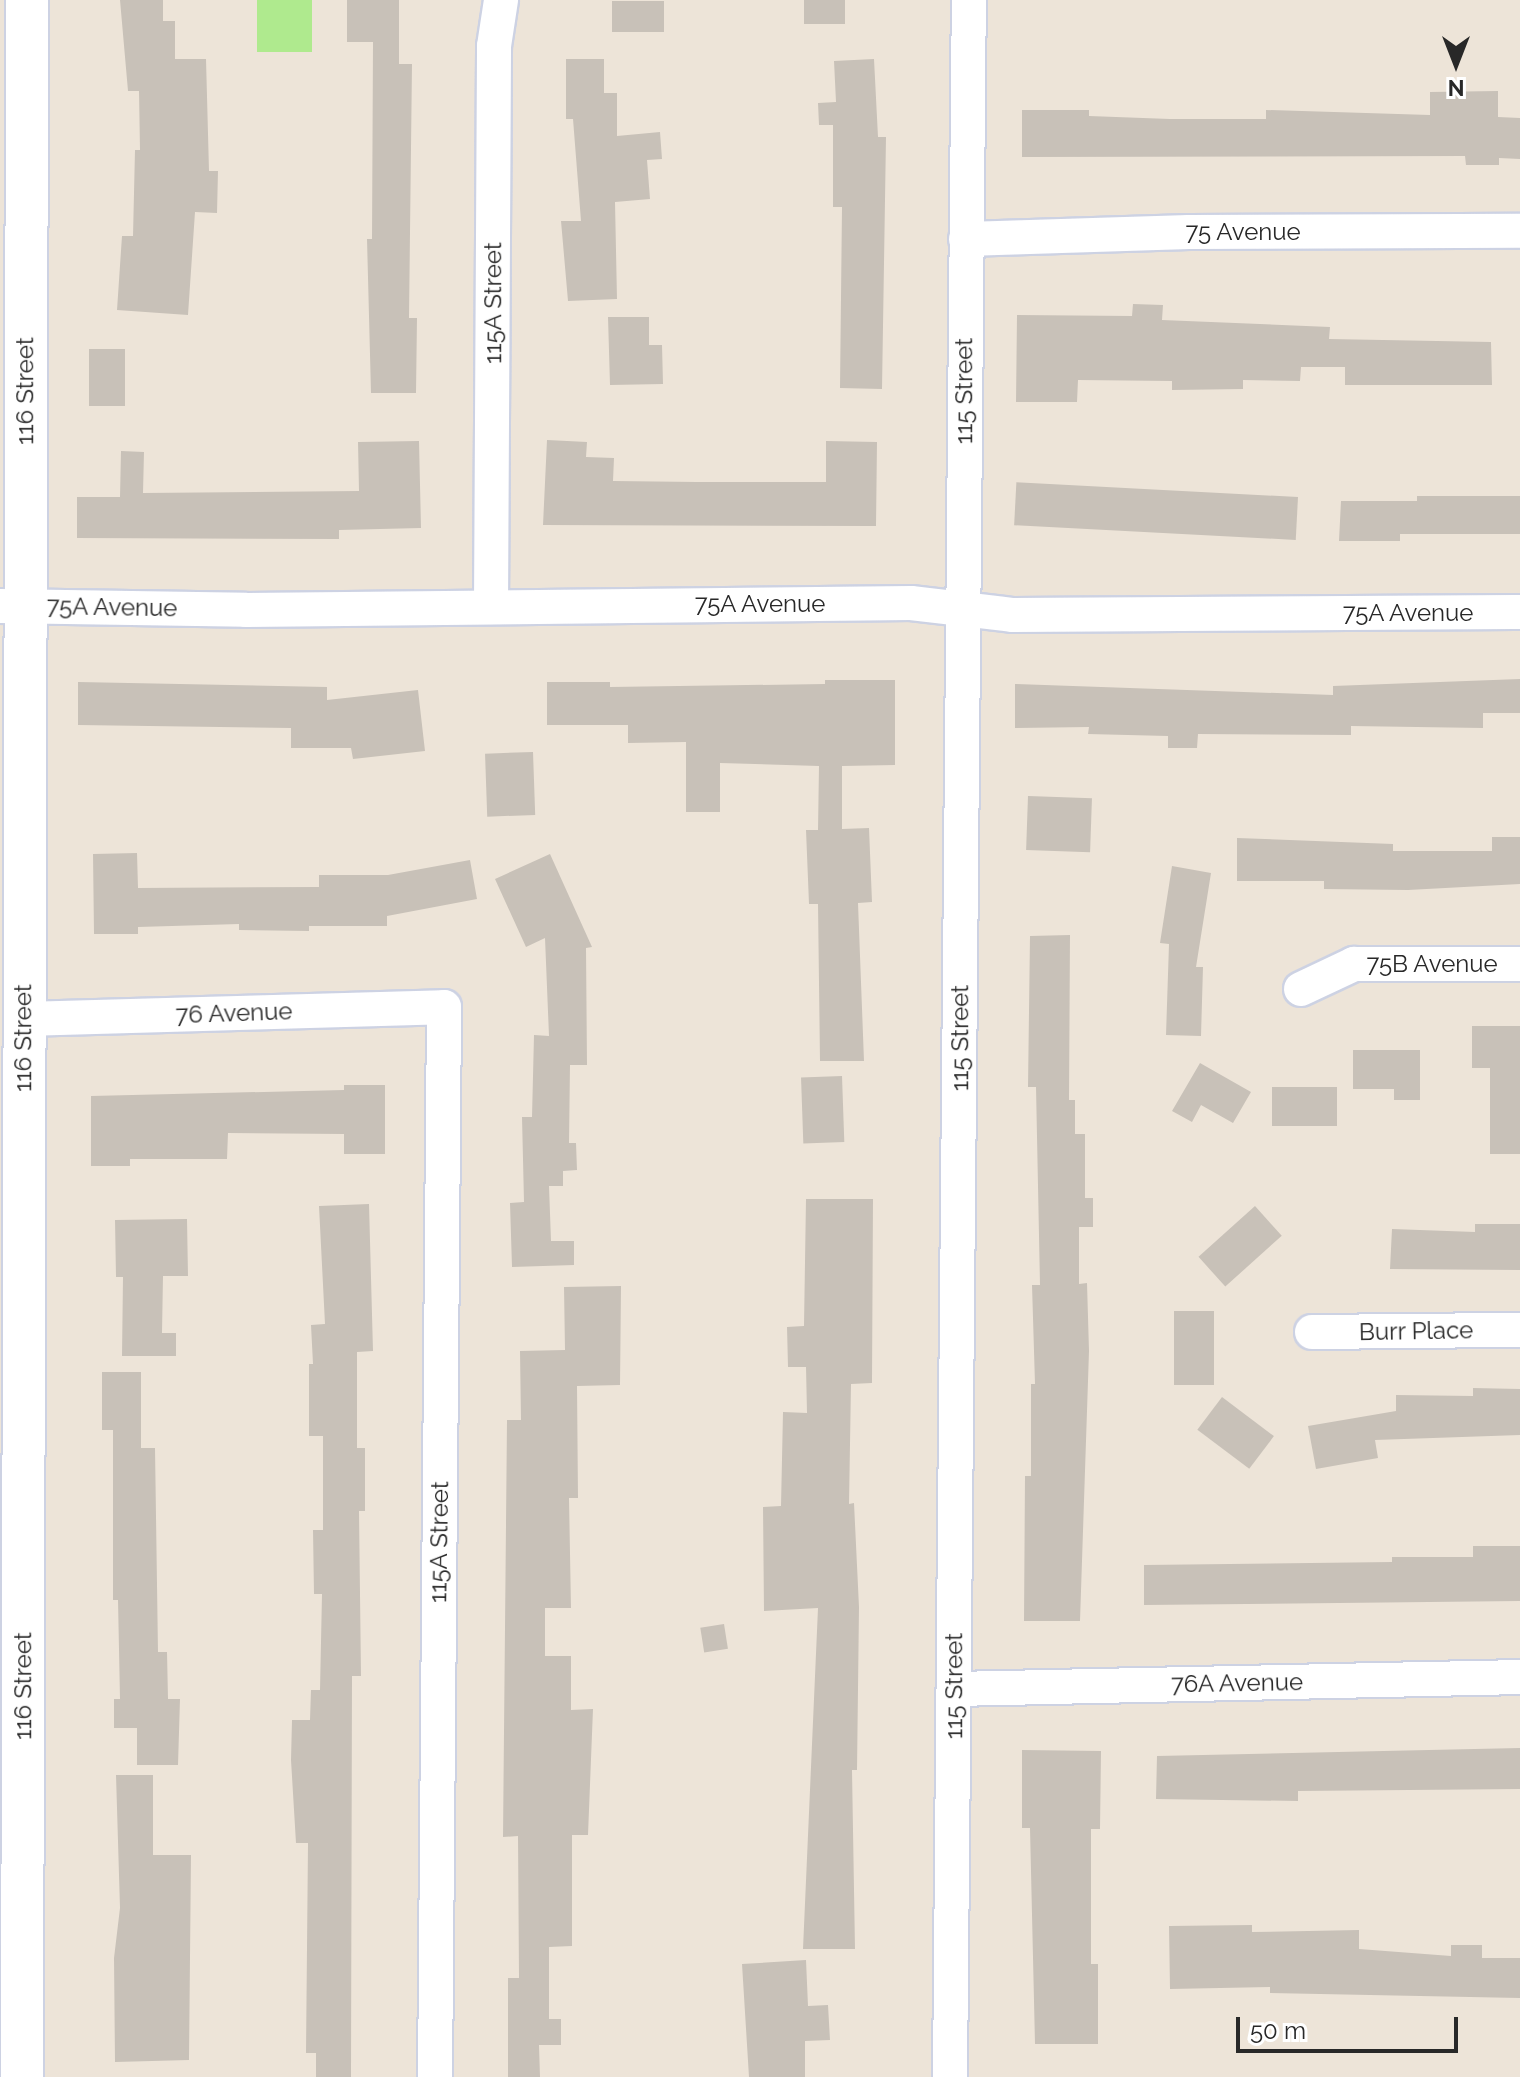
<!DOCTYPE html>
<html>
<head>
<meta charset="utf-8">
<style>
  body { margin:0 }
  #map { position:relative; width:1520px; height:2077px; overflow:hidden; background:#ede4d8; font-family:Raleway,sans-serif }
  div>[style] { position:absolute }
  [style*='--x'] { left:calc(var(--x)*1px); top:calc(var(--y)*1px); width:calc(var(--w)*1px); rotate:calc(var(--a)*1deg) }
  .green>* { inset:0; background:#afea8e; transform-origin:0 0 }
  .building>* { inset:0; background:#c8c1b8; transform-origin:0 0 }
  .roads { filter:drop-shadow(2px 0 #cdd2e3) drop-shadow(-2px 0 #cdd2e3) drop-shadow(0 2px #cdd2e3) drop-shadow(0 -2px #cdd2e3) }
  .minor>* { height:34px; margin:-17px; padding:0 17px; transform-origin:17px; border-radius:17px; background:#fff }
  .tertiary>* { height:42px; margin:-21px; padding:0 21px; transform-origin:21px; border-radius:21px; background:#fff }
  span { translate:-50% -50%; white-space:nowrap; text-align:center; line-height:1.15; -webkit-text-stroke:6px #fff; paint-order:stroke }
  .street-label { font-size:24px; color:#282828 }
  .north { position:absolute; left:1416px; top:24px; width:80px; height:80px; -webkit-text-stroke:6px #fff; paint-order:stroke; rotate:180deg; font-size:22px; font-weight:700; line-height:32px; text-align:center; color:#282828 }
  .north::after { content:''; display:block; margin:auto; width:28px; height:36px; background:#282828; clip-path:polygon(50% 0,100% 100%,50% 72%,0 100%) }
  .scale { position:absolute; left:1236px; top:2017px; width:222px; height:36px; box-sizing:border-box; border:4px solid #282828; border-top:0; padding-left:10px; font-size:24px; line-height:28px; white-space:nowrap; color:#282828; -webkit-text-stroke:6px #fff; paint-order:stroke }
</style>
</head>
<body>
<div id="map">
  <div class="green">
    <i style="left:257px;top:0;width:55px;height:52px"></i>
  </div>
  <div class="building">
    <i style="clip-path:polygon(120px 0,163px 0,163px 21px,175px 21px,175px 59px,206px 59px,209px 171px,218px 171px,217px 213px,195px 212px,188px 315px,117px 310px,122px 236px,133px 236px,135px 150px,140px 150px,139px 91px,128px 91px)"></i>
    <i style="clip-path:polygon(347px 0,399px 0,399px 64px,412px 64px,409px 318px,417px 318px,416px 393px,371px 393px,367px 239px,372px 239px,373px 42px,347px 42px)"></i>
    <i style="left:804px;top:0;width:41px;height:24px"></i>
    <i style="left:612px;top:1px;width:52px;height:31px"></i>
    <i style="clip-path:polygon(566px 59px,604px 59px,604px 93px,617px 93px,617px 136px,660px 132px,662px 159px,647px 160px,650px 199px,615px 202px,617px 299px,568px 301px,561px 221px,581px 221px,573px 119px,566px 119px)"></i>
    <i style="clip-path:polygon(874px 59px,878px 137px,886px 137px,882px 389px,840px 388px,842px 207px,833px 207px,833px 125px,819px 125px,818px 103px,836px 102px,834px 61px)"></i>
    <i style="clip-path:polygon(1498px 91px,1498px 117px,1520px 118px,1520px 159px,1499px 158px,1499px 165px,1466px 165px,1465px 156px,1022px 157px,1022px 110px,1089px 110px,1089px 116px,1170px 119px,1266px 119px,1266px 110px,1430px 115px,1430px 92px)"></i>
    <i style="clip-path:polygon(1133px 304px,1163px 305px,1162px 320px,1330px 327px,1329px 339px,1491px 342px,1492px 385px,1345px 385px,1345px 367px,1301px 367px,1300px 381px,1243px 380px,1243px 389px,1172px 390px,1172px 381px,1078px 380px,1077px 402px,1016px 402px,1017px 315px,1132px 316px)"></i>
    <i style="clip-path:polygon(608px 317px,649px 317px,649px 345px,662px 345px,663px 384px,610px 385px)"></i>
    <i style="left:89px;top:349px;width:36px;height:57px"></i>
    <i style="clip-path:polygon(547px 440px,587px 442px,586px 457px,614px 458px,613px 481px,697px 482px,826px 482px,826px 441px,877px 442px,876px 526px,543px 525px)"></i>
    <i style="clip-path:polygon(419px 441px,421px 528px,339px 530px,339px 539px,77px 538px,77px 497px,120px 497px,121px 451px,144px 452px,143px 493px,359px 491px,358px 442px)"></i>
    <i style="clip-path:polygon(1417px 496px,1520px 496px,1520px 534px,1400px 534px,1400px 541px,1339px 541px,1341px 501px,1417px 501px)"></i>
    <i style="left:1298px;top:497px;width:43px;height:282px;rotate:93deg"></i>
    <i style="clip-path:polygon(1520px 679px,1520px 713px,1483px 713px,1483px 728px,1351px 726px,1351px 735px,1198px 734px,1197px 748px,1168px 748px,1168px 736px,1088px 734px,1089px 727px,1015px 728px,1015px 684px,1333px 695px,1333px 686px)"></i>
    <i style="clip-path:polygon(825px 680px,895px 680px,895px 765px,842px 766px,842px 829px,869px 828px,872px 902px,858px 903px,864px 1061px,820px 1061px,818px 904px,809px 904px,806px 830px,818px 830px,819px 766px,720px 763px,720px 812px,686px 812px,686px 742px,628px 743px,628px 725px,547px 725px,547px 682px,610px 682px,610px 687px,825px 684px)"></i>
    <i style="clip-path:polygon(78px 682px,327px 687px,327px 700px,418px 690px,425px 751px,353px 759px,351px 748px,291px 748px,291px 728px,78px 725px)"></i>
    <i style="left:533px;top:752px;width:63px;height:48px;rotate:88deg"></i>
    <i style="left:1028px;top:796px;width:64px;height:54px;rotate:2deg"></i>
    <i style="clip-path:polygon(1492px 837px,1520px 837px,1520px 884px,1408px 890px,1324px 889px,1324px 881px,1237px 881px,1237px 838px,1393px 844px,1393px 851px,1492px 851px)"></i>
    <i style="clip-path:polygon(137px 853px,138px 888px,319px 887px,319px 875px,388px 875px,470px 860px,477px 899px,387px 916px,387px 926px,309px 926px,309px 931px,239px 930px,239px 924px,138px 927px,138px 934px,94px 934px,93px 854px)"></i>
    <i style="clip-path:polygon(550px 854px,592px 947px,586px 948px,587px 1065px,570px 1065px,569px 1143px,576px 1143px,577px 1170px,563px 1171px,563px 1186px,549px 1186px,551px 1241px,574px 1241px,574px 1265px,512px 1267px,510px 1203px,524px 1202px,522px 1117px,532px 1117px,534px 1035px,549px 1036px,545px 938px,526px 947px,495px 879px)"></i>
    <i style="clip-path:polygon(1172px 866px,1211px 873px,1196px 967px,1203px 967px,1201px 1036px,1166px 1035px,1169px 944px,1160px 943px)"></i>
    <i style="clip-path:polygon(1070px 935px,1069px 1100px,1075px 1100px,1075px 1134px,1085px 1134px,1085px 1198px,1093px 1198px,1093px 1227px,1079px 1227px,1079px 1284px,1087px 1283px,1089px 1351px,1080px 1621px,1024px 1621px,1025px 1476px,1031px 1476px,1031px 1384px,1035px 1384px,1032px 1285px,1040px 1285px,1036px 1087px,1028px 1087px,1030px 936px)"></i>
    <i style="clip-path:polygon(1472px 1026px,1520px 1026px,1520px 1154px,1490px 1154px,1490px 1068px,1472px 1068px)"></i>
    <i style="clip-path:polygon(1353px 1050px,1420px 1050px,1420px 1100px,1394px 1100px,1394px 1089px,1353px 1089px)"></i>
    <i style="clip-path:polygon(1200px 1063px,1251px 1092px,1233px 1123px,1201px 1105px,1192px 1122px,1172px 1111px)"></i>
    <i style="left:842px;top:1076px;width:66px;height:41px;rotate:88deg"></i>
    <i style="clip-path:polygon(344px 1085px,385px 1085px,385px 1154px,344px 1154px,344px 1134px,228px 1133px,227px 1159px,130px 1159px,130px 1166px,91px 1166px,91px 1096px,344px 1090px)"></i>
    <i style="left:1272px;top:1087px;width:65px;height:39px"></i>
    <i style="clip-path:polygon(806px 1199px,873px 1199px,872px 1383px,851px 1384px,849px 1504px,854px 1503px,859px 1607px,857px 1770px,852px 1770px,855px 1949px,803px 1949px,818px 1608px,764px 1611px,763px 1507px,781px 1506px,783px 1412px,807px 1413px,806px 1367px,788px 1367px,787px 1327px,804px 1326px)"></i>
    <i style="clip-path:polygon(369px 1204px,373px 1351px,357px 1352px,357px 1448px,365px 1448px,365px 1511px,359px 1511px,361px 1676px,352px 1676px,351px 2077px,316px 2077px,316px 2053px,306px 2053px,308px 1843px,296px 1843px,291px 1760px,292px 1720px,310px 1720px,311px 1690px,320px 1690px,322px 1594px,314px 1594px,313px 1530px,323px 1530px,323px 1436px,309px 1436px,309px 1364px,313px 1364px,311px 1325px,325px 1324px,319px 1206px)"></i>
    <i style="left:1255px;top:1206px;width:40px;height:76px;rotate:48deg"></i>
    <i style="clip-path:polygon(187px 1219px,188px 1276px,163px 1276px,162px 1333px,176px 1333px,176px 1356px,122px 1356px,123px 1277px,116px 1277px,115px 1220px)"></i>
    <i style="clip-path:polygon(1475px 1224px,1520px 1224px,1520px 1270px,1390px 1269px,1392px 1229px,1475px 1232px)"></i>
    <i style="clip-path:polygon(621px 1286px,620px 1385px,577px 1386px,578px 1498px,569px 1498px,571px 1608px,545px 1608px,545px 1656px,571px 1656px,571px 1710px,593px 1709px,588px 1835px,572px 1835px,572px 1946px,549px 1947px,549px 2019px,561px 2019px,561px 2045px,539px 2045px,540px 2077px,508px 2077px,508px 1978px,519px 1978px,518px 1836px,503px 1837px,507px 1420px,521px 1420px,520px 1351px,565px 1350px,564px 1287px)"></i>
    <i style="left:1174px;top:1311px;width:40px;height:74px"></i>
    <i style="clip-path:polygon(102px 1372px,141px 1372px,141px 1448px,155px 1448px,158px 1652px,167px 1652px,168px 1699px,180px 1699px,178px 1765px,137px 1765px,137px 1728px,114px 1728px,114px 1699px,120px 1699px,118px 1600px,113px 1600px,113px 1430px,102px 1430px)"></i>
    <i style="clip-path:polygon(1473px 1388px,1520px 1389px,1520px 1435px,1375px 1440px,1378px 1458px,1316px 1469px,1308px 1426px,1396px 1411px,1396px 1395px,1473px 1396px)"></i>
    <i style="left:1222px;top:1397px;width:65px;height:41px;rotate:37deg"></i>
    <i style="clip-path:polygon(1473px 1546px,1520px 1546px,1520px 1601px,1144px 1605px,1144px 1565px,1392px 1562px,1392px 1557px,1473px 1557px)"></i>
    <i style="left:724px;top:1624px;width:25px;height:24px;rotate:81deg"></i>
    <i style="clip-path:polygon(1520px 1748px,1520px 1789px,1298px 1791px,1298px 1801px,1156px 1799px,1157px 1756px)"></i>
    <i style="clip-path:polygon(1022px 1750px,1101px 1751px,1100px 1829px,1091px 1829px,1091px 1964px,1098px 1964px,1098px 2044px,1035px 2044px,1030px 1828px,1022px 1828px)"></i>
    <i style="clip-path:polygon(116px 1775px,153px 1775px,153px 1855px,191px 1855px,189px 2060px,115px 2062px,114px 1958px,120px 1908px)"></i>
    <i style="clip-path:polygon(1252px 1925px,1252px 1932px,1359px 1930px,1359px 1949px,1451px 1956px,1451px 1945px,1482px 1945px,1482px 1958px,1520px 1958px,1520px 1998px,1270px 1993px,1270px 1987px,1170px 1989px,1169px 1926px)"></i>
    <i style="clip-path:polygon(806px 1960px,808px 2006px,828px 2005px,830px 2040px,805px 2041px,805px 2077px,749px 2077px,742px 1964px)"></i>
  </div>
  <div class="roads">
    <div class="minor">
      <i style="--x:966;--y:239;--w:223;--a:-1.8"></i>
      <i style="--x:1189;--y:232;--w:331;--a:-0.2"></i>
      <i style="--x:0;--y:606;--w:246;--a:0.9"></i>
      <i style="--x:246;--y:610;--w:665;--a:-0.6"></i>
      <i style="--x:911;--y:603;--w:103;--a:6.7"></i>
      <i style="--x:1013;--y:615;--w:507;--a:-0.34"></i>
      <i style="--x:491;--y:607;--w:561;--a:-89.69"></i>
      <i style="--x:494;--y:46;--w:47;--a:-81.3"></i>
      <i style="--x:1301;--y:989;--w:59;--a:-25.3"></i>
      <i style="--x:1354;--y:964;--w:166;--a:0"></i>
      <i style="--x:23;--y:1019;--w:421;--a:-1.6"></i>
      <i style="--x:444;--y:1007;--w:1070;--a:90.48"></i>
      <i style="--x:1312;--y:1332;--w:208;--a:-0.6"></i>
      <i style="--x:954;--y:1689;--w:566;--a:-1.21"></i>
      <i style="--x:950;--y:2077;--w:2077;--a:-89.48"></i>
    </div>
    <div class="tertiary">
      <i style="--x:22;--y:2077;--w:2077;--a:-89.86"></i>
    </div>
  </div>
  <div class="street-label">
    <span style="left:1243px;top:232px">75 Avenue</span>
    <span style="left:493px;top:303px;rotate:-90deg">115A Street</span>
    <span style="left:25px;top:391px;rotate:-90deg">116 Street</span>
    <span style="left:964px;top:391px;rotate:-90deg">115 Street</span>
    <span style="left:760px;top:604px">75A Avenue</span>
    <span style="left:112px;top:607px;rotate:1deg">75A Avenue</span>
    <span style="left:1408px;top:613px">75A Avenue</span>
    <span style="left:1432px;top:964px">75B Avenue</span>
    <span style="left:234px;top:1013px;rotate:-2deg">76 Avenue</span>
    <span style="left:23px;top:1038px;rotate:-90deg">116 Street</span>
    <span style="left:960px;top:1038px;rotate:-90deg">115 Street</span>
    <span style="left:1416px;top:1331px;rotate:-1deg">Burr Place</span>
    <span style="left:439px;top:1542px;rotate:-89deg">115A Street</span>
    <span style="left:1237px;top:1683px;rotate:-1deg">76A Avenue</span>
    <span style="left:23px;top:1686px;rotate:-90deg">116 Street</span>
    <span style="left:954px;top:1686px;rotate:-90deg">115 Street</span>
  </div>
  <div class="north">N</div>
  <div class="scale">50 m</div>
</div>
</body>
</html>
